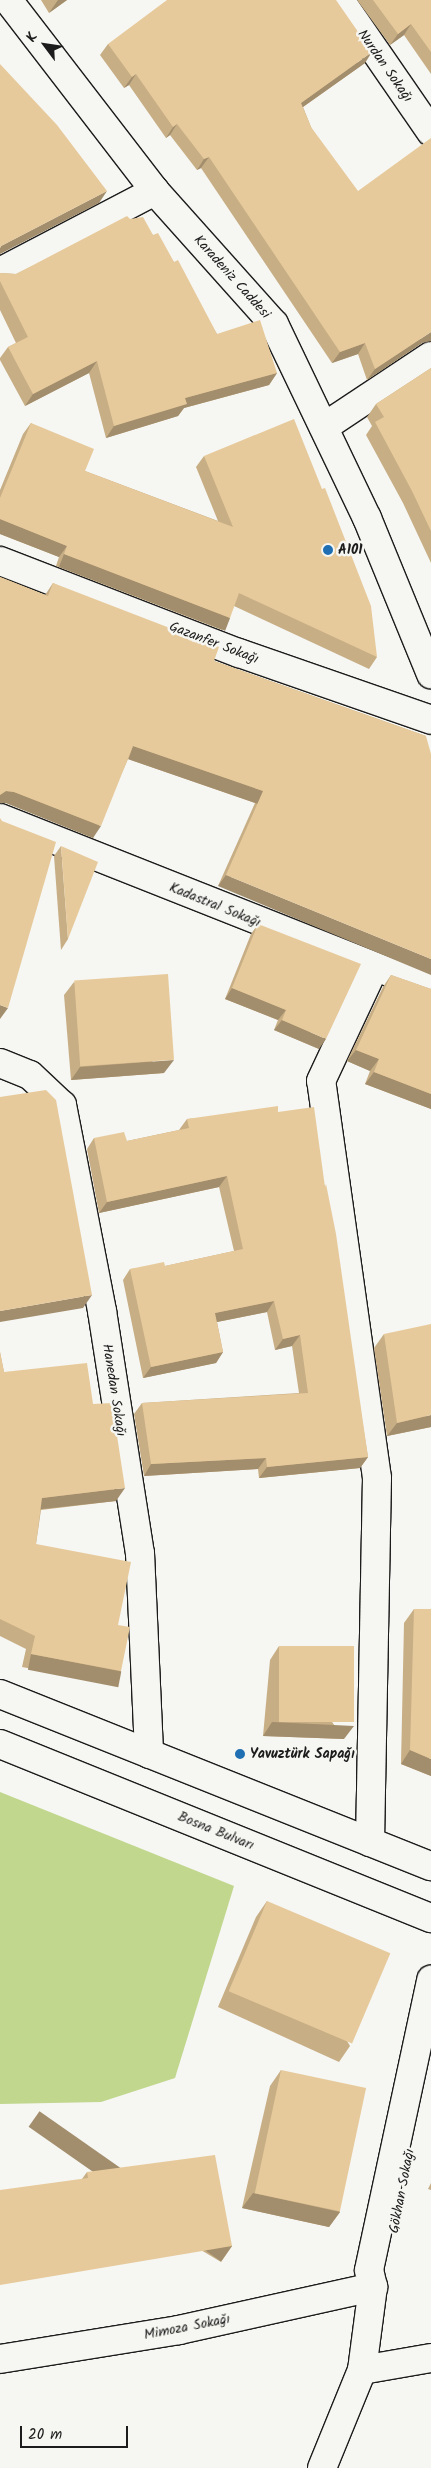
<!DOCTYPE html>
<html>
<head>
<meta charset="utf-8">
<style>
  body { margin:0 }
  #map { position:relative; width:431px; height:2468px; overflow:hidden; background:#f6f6f2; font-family:Kalam,sans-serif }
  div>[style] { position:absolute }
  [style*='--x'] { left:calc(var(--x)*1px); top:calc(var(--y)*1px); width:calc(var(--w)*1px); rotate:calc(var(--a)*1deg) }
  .green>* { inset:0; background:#c0d78d }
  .roads { filter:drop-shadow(1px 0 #1c1c1c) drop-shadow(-1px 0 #1c1c1c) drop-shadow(0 1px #1c1c1c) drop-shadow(0 -1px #1c1c1c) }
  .street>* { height:28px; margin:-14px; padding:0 14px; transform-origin:14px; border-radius:14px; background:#f6f6f2 }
  .secondary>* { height:28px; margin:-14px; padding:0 14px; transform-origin:14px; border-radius:14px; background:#f6f6f2 }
  .wall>* { inset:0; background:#c7ae85 }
  .shaded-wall>* { inset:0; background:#a28d6c; transform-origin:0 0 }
  .building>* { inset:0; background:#e7ca9b; transform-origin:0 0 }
  .dots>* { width:14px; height:14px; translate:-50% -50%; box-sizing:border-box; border:2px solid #f6f6f2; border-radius:50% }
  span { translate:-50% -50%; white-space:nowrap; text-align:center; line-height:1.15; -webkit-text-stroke:5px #f6f6f2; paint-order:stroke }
  .street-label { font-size:14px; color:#1c1c1c }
  .poi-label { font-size:14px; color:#1c1c1c; font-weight:700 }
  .left { translate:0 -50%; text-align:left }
  .north { position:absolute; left:20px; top:20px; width:50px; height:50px; -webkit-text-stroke:4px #f6f6f2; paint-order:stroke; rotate:301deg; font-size:14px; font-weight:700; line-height:20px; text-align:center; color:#1c1c1c }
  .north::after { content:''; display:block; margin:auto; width:18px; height:22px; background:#1c1c1c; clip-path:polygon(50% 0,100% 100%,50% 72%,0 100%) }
  .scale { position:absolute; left:20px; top:2426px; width:108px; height:22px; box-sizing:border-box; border:2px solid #1c1c1c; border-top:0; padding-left:6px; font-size:15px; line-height:18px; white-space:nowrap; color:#1c1c1c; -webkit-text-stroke:4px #f6f6f2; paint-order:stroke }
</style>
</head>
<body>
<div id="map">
  <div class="green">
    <i style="clip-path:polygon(0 1792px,234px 1886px,175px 2078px,101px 2102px,0 2104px)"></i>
  </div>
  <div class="roads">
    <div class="street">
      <i style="--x:340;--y:0;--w:160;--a:55.4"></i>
      <i style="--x:0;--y:272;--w:175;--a:-27.6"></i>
      <i style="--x:324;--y:427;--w:128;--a:-33.6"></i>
      <i style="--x:0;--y:561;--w:256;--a:21.1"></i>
      <i style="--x:239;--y:653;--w:203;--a:19.2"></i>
      <i style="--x:0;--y:818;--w:464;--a:21.6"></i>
      <i style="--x:0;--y:1063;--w:32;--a:22"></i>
      <i style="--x:30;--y:1075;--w:44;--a:43.2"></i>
      <i style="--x:62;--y:1105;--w:210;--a:79"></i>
      <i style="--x:102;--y:1311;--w:245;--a:81.1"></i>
      <i style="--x:140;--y:1553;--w:201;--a:87.4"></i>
      <i style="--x:370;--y:1842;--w:364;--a:-88.9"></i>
      <i style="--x:377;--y:1478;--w:401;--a:-98"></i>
      <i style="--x:321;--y:1081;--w:125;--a:-64.9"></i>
      <i style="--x:0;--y:2359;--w:181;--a:-9.2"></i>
      <i style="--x:179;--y:2330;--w:199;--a:-12.5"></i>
      <i style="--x:362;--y:2370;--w:70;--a:-9.9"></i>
      <i style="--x:322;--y:2468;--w:106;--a:-67.8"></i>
      <i style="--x:362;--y:2370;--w:84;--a:-82.5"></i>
      <i style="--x:373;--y:2287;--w:17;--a:-103"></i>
      <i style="--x:369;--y:2270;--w:297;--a:-77.9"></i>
    </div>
    <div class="secondary">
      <i style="--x:8;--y:0;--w:241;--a:52.4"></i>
      <i style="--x:155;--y:191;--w:178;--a:48.2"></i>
      <i style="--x:274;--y:324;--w:215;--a:64.4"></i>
      <i style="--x:367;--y:518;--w:169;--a:67.7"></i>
      <i style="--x:0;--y:1694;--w:464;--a:21.8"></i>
      <i style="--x:0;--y:1744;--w:465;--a:22"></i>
    </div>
  </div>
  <div class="wall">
    <i style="clip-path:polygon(41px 0,67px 0,49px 13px)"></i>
    <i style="clip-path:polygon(357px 0,431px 0,431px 74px,404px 35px,390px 45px)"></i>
    <i style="clip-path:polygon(108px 44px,365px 63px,303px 107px,311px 127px,422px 343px,367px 380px,358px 354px,332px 363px,201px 168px,197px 170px,170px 135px,166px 138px,129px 85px,124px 88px,100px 55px)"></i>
    <i style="clip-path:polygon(130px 219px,153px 235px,174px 262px,217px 334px,277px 373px,269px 385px,184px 408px,178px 416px,106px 438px,89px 373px,25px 406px,0 360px,0 358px,8px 347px,16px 343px,0 310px,0 273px,16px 274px)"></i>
    <i style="clip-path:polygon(431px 368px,431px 563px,403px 503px,366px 435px,372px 426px,367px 417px,376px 404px)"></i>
    <i style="clip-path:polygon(31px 423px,85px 471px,218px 521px,196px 467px,204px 456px,377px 657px,369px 669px,234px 606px,222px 630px,56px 566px,59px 557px,0 534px,0 490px,23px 434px)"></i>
    <i style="clip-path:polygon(0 577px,45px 595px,53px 583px,214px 661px,426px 736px,218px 886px,255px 803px,128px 759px,93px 838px,6px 803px,0 803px)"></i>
    <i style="clip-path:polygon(61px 846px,68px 939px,61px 950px,54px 856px)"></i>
    <i style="clip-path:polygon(258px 924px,319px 1049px,274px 1030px,278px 1020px,225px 999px,251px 934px)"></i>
    <i style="clip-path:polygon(391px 975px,431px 989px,431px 1109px,365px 1084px,370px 1071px,347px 1061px,383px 987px)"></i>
    <i style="clip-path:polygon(74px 982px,164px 1073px,71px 1080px,64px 995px)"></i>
    <i style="clip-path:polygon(278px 1112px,325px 1186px,368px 1457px,360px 1468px,259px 1478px,258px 1469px,144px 1476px,134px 1414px,142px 1403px,299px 1393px,292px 1346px,275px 1350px,267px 1312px,217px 1322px,223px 1352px,216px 1363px,143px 1378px,123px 1280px,130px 1269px,165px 1266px,234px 1251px,219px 1187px,99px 1213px,87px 1149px,94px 1138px,127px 1141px,179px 1130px,187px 1119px)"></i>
    <i style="clip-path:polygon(384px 1334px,431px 1427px,387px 1436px,374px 1348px)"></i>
    <i style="clip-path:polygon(0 1352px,4px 1372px,93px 1404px,116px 1501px,41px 1510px,36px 1544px,118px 1625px,121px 1671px,113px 1684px,22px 1667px,26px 1649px,0 1636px)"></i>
    <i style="clip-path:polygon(414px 1609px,431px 1776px,401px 1764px,404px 1623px)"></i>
    <i style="clip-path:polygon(279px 1646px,344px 1739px,263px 1736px,270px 1660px)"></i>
    <i style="clip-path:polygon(267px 1901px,350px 2046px,339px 2062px,218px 2007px,256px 1917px)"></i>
    <i style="clip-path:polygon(281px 2070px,340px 2212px,329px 2227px,242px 2208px,270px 2086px)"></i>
    <i style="clip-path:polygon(87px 2172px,232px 2246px,221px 2262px,82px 2179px)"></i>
    <i style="clip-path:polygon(431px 2183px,431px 2190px,428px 2189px)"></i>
  </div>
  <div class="shaded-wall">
    <i style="clip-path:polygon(58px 0,67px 0,49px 13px)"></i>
    <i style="clip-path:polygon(411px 24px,404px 35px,390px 45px,398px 34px)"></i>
    <i style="clip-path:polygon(372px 52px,365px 63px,293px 114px,301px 103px)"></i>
    <i style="clip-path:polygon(136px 74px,129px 85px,124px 88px,132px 77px)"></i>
    <i style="clip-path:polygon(177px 124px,170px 135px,166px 138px,173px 127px)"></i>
    <i style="clip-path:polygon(209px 157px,201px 168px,197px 170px,204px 159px)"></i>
    <i style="clip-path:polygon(107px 191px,99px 203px,0 254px,0 248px,1px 246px)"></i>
    <i style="clip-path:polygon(431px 332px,431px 341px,422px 343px,367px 380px,375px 369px)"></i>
    <i style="clip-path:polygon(365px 343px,358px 354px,332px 363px,340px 352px)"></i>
    <i style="clip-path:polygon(97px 361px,89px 373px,25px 406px,33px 394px)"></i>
    <i style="clip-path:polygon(277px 373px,269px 385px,184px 408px,178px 416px,106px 438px,114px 426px,185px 398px)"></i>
    <i style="clip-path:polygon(0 519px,67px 546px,59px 557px,0 534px)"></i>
    <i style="left:64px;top:554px;width:178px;height:14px;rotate:21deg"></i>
    <i style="left:133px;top:746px;width:138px;height:14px;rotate:19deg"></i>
    <i style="clip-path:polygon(6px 791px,14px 792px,101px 826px,93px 838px,6px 803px,0 803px,0 795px)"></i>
    <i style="clip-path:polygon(226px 875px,431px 959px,431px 975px,218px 886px)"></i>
    <i style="clip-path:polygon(232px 988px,286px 1010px,278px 1020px,225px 999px)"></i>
    <i style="clip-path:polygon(0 1005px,8px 1008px,0 1019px)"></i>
    <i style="clip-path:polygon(282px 1020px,326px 1039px,319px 1049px,274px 1030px)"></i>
    <i style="clip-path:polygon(356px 1050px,379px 1059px,370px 1071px,347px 1061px)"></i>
    <i style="clip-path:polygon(174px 1060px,164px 1073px,71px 1080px,80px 1067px)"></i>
    <i style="clip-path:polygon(374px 1072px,431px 1094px,431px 1109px,365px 1084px)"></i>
    <i style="clip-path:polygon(227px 1176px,219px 1187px,99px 1213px,107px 1202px)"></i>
    <i style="clip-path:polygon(92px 1295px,83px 1308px,0 1322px,0 1311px)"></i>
    <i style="clip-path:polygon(274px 1301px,267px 1312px,207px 1324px,215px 1313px)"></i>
    <i style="clip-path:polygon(300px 1335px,292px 1346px,275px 1350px,283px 1339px)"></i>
    <i style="clip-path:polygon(223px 1352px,216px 1363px,143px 1378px,151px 1367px)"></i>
    <i style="clip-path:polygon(431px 1415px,431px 1427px,387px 1436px,397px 1423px)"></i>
    <i style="clip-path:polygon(368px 1457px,360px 1468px,259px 1478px,267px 1467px)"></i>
    <i style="clip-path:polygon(266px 1458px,258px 1469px,144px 1476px,151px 1464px)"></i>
    <i style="clip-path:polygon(125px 1488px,116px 1501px,33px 1510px,42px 1498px)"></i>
    <i style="left:31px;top:1654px;width:92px;height:16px;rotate:11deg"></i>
    <i style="clip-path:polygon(272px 1722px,354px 1726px,344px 1739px,263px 1736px)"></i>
    <i style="clip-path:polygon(410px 1750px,431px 1759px,431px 1776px,401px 1764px)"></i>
    <i style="clip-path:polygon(253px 2193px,340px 2212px,329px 2227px,242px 2208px)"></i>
    <i style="left:232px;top:2246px;width:19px;height:235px;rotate:125deg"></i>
  </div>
  <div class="building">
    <i style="clip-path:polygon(167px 0,336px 0,372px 52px,301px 103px,311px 127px,358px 191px,431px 138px,431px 332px,375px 369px,365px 343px,340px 352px,209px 157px,204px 159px,177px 124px,173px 127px,136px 74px,132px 77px,108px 44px)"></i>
    <i style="clip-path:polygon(373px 0,431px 0,431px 52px,411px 24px,398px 34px)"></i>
    <i style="clip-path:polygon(0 64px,57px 125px,107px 191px,1px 246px,0 248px)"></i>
    <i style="clip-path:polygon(127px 216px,130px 219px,143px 217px,153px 235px,158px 233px,174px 262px,178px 260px,217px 334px,260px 320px,277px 373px,185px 398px,187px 404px,114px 426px,97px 361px,33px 394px,8px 347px,28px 337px,0 281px,0 273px,16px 274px)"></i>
    <i style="clip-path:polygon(431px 368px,431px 531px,412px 491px,375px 422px,384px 417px,376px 404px)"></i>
    <i style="clip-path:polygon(294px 419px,322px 489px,325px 488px,371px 606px,377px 657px,239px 593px,230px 618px,64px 554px,67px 546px,0 519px,0 498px,31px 423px,94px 449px,85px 471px,233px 527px,204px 456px)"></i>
    <i style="clip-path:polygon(0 577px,48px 596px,53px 583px,219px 647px,214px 661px,426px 736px,431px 754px,431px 959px,226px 875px,263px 791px,133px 746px,101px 826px,14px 792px,6px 791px,0 795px)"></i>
    <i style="clip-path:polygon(0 818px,2px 821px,56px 842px,8px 1008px,0 1005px)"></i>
    <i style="clip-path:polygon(61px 846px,98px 862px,68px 939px)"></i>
    <i style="clip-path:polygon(258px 924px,361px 964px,326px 1039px,282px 1020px,286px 1010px,232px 988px)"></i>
    <i style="left:168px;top:974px;width:86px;height:94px;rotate:86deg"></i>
    <i style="clip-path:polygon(391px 975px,431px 989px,431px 1094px,374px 1072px,379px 1059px,356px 1050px)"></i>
    <i style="clip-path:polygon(46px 1090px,56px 1100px,92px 1295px,0 1311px,0 1097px)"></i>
    <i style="clip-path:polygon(278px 1106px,278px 1112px,314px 1107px,325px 1187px,326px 1184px,336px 1234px,368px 1457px,267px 1467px,266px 1458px,151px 1464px,142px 1403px,308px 1393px,300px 1335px,283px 1339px,274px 1301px,215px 1313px,223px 1352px,151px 1367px,130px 1269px,164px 1262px,165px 1266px,243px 1249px,227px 1176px,107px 1202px,94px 1138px,124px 1132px,127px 1141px,189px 1128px,187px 1119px)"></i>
    <i style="clip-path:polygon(431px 1324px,431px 1415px,397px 1423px,384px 1334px)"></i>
    <i style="clip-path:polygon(0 1352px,4px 1372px,87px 1363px,93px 1404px,112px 1403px,125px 1488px,42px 1498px,36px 1544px,131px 1562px,118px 1625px,130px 1627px,121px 1671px,31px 1654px,35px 1636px,0 1619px)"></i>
    <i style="clip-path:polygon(414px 1609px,431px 1609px,431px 1759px,410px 1750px)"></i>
    <i style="left:279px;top:1646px;width:75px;height:76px"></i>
    <i style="left:267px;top:1901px;width:134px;height:98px;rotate:23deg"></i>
    <i style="left:281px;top:2070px;width:87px;height:126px;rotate:12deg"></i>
    <i style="clip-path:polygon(215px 2155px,232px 2246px,0 2285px,0 2190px,88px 2178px,87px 2172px)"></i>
  </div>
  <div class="dots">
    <i style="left:328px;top:550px;background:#1f6fb2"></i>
    <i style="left:240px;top:1754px;background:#1f6fb2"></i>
  </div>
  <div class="street-label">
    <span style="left:385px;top:66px;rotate:55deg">Nurdan Sokağı</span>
    <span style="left:232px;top:277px;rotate:48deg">Karadeniz Caddesi</span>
    <span style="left:214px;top:643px;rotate:21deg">Gazanfer Sokağı</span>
    <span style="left:215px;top:905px;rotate:22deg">Kadastral Sokağı</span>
    <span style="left:114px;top:1390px;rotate:81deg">Hanedan Sokağı</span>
    <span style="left:216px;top:1831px;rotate:22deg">Bosna Bulvarı</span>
    <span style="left:402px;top:2191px;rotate:-79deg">Gökhan Sokağı</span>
    <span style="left:187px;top:2327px;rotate:-11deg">Mimoza Sokağı</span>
  </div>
  <div class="poi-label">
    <span class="left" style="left:338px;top:550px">A101</span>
    <span class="left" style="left:250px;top:1754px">Yavuztürk Sapağı</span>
  </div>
  <div class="north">K</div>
  <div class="scale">20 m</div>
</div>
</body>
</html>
